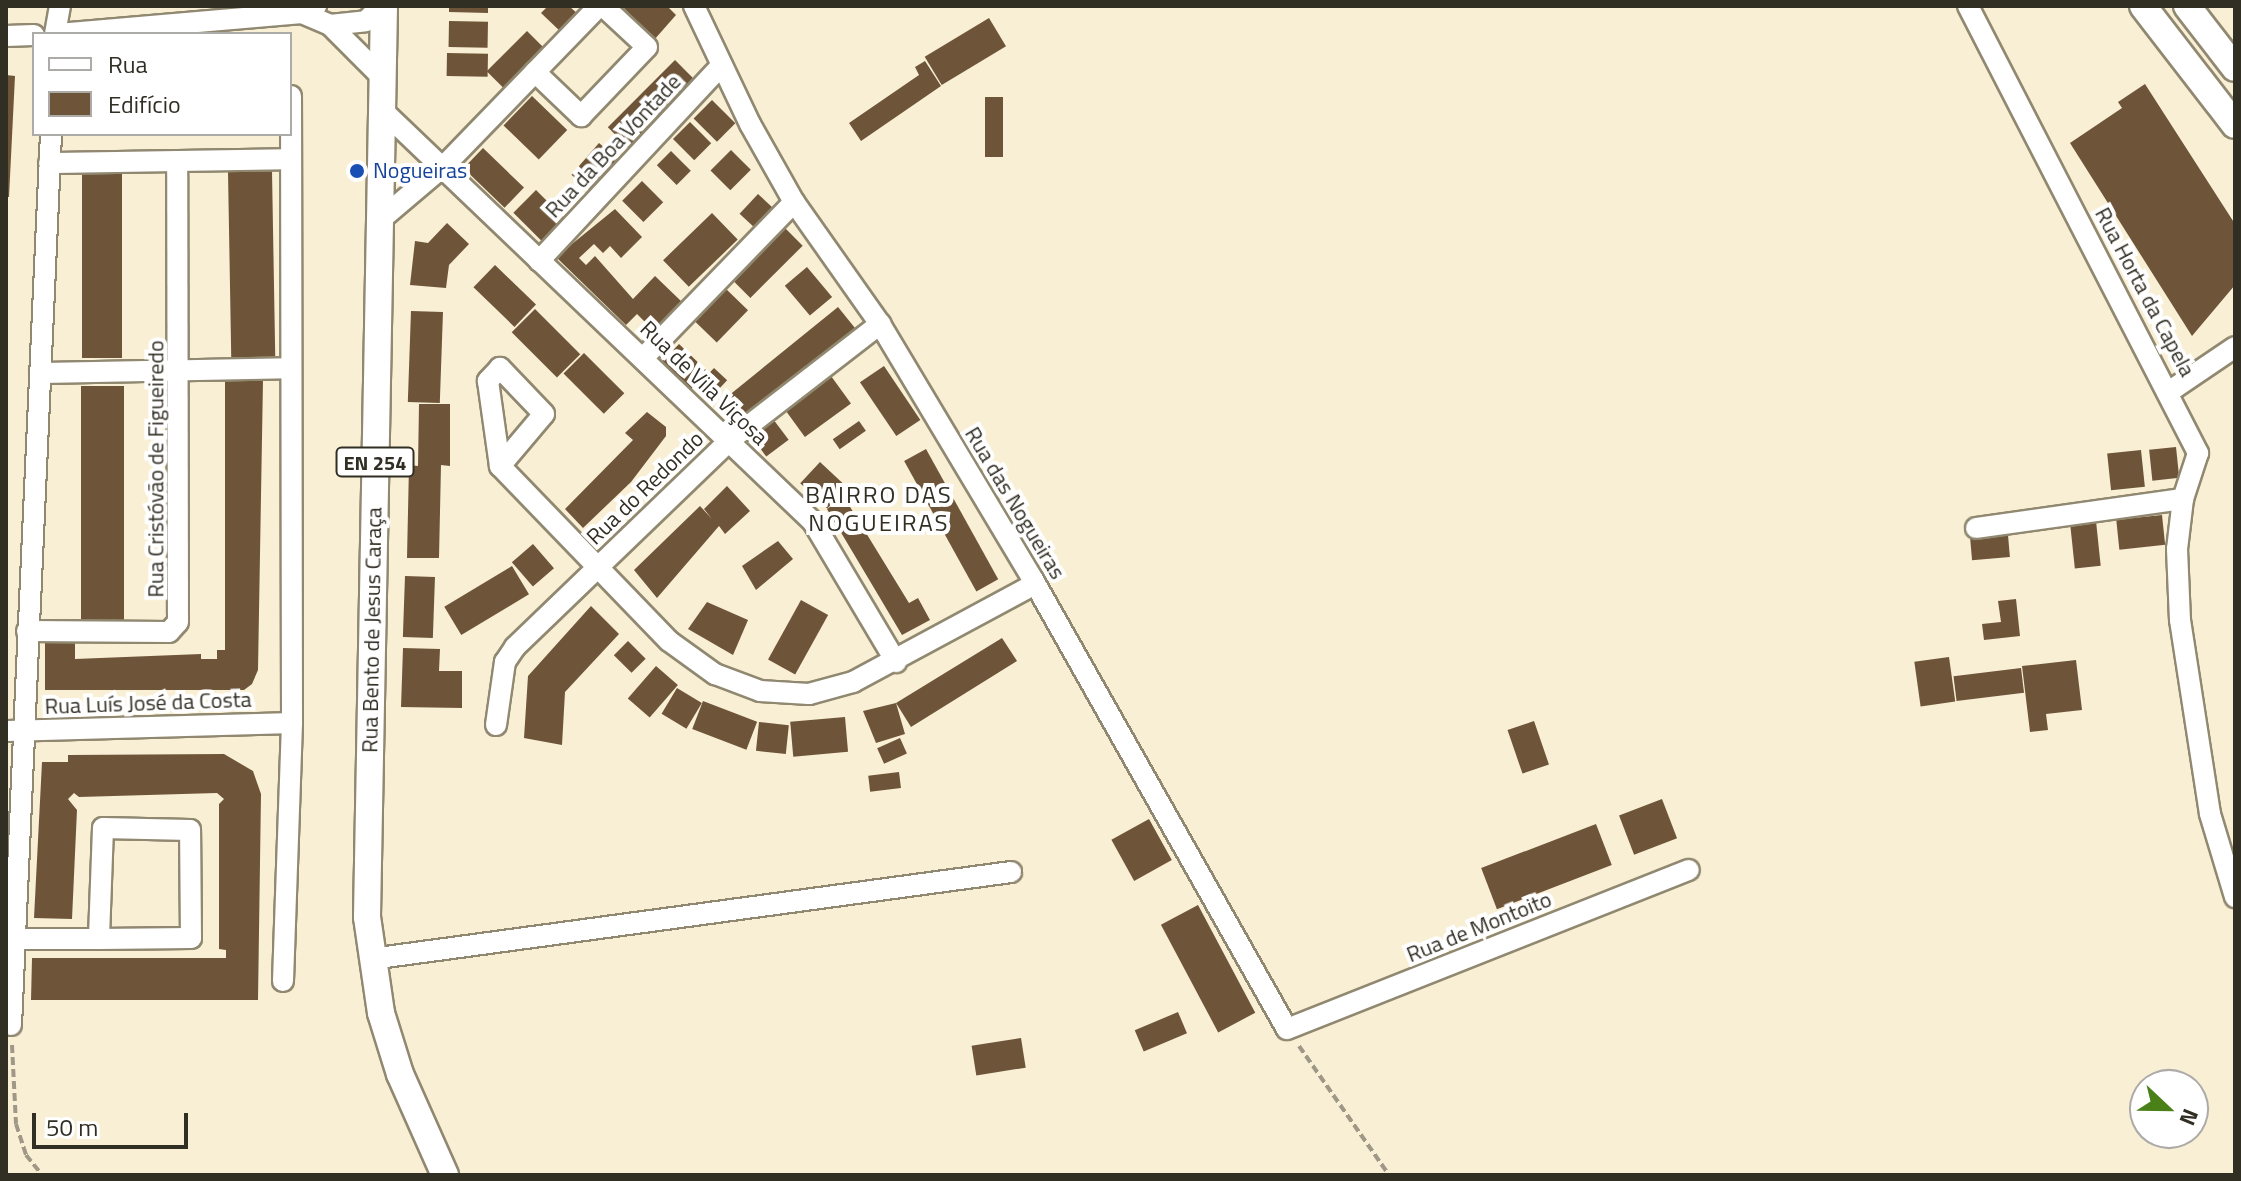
<!DOCTYPE html>
<html>
<head>
<meta charset="utf-8">
<style>
  body { margin:0 }
  #map { position:relative; width:2241px; height:1181px; overflow:hidden; background:#f9efd5; font-family:"Titillium Web",sans-serif }
  div>[style] { position:absolute }
  [style*='--x'] { left:calc(var(--x)*1px); top:calc(var(--y)*1px); width:calc(var(--w)*1px); rotate:calc(var(--a)*1deg) }
  .building>* { inset:0; background:#6e5539; transform-origin:0 0 }
  .path>* { height:4px; margin-top:-2px; transform-origin:0; background:repeating-linear-gradient(90deg,#9f9886 0 8px,transparent 0 12px) }
  .roads { filter:drop-shadow(2px 0 #908870) drop-shadow(-2px 0 #908870) drop-shadow(0 2px #908870) drop-shadow(0 -2px #908870) }
  .minor>* { height:20px; margin:-10px; padding:0 10px; transform-origin:10px; border-radius:10px; background:#fff }
  .major>* { height:26px; margin:-13px; padding:0 13px; transform-origin:13px; border-radius:13px; background:#fff }
  .dots>* { width:22px; height:22px; translate:-50% -50%; box-sizing:border-box; border:4px solid #fff; border-radius:50% }
  span { translate:-50% -50%; white-space:nowrap; text-align:center; line-height:1.15; -webkit-text-stroke:8px #fff; paint-order:stroke }
  .shield-label span { padding:2px 6px; background:#fff; border:2px solid; border-radius:6px; -webkit-text-stroke-width:0 }
  .shield-label { font-size:20px; color:#312e24; font-weight:700 }
  .street-label { font-size:22px; color:#312e24 }
  .transit-label { font-size:22px; color:#164399 }
  .left { translate:0 -50%; text-align:left }
  .neighbourhood-label { font-size:24px; color:#312e24; letter-spacing:2px }
  .frame { position:absolute; inset:0; border:8px solid #312e24; pointer-events:none }
  .legend { position:absolute; left:32px; top:32px; width:260px; height:104px; box-sizing:border-box; background:#fff; border:2px solid #adaba7; margin:0; padding:10px 14px; list-style:none; font-size:24px; color:#312e24 }
  .legend li { display:flex; align-items:center; gap:16px; height:40px }
  .legend b { width:40px; border:2px solid #adaba7 }
  .north { position:absolute; left:2129px; top:1069px; width:80px; height:80px; box-sizing:border-box; background:#fff; border:2px solid #adaba7; border-radius:50%; rotate:112deg; font-size:22px; font-weight:700; line-height:32px; text-align:center; color:#312e24 }
  .north::after { content:''; display:block; margin:auto; width:28px; height:36px; background:#498018; clip-path:polygon(50% 0,100% 100%,50% 72%,0 100%) }
  .scale { position:absolute; left:32px; top:1113px; width:156px; height:36px; box-sizing:border-box; border:4px solid #312e24; border-top:0; padding-left:10px; font-size:24px; line-height:28px; white-space:nowrap; color:#312e24; -webkit-text-stroke:6px #fff; paint-order:stroke }
</style>
</head>
<body>
<div id="map">
  <div class="building">
    <i style="clip-path:polygon(449px 6px,488px 6px,488px 13px,449px 12px)"></i>
    <i style="clip-path:polygon(548px 6px,569px 6px,579px 15px,562px 33px,541px 13px)"></i>
    <i style="clip-path:polygon(622px 6px,667px 6px,676px 15px,654px 40px)"></i>
    <i style="left:989px;top:18px;width:33px;height:75px;rotate:59deg"></i>
    <i style="left:449px;top:21px;width:39px;height:26px;rotate:1deg"></i>
    <i style="left:527px;top:31px;width:28px;height:57px;rotate:45deg"></i>
    <i style="left:447px;top:53px;width:41px;height:23px;rotate:1deg"></i>
    <i style="left:675px;top:60px;width:31px;height:95px;rotate:45deg"></i>
    <i style="clip-path:polygon(925px 61px,941px 86px,861px 141px,849px 123px,919px 75px,915px 67px)"></i>
    <i style="clip-path:polygon(6px 75px,15px 76px,9px 197px,6px 197px)"></i>
    <i style="clip-path:polygon(2145px 84px,2235px 224px,2235px 285px,2192px 336px,2070px 143px,2122px 108px,2118px 102px)"></i>
    <i style="left:532px;top:96px;width:49px;height:41px;rotate:44deg"></i>
    <i style="left:985px;top:97px;width:18px;height:60px"></i>
    <i style="left:712px;top:100px;width:33px;height:26px;rotate:45deg"></i>
    <i style="left:690px;top:122px;width:30px;height:24px;rotate:45deg"></i>
    <i style="left:599px;top:143px;width:28px;height:42px;rotate:41deg"></i>
    <i style="left:483px;top:148px;width:57px;height:28px;rotate:44deg"></i>
    <i style="left:731px;top:150px;width:28px;height:29px;rotate:45deg"></i>
    <i style="left:671px;top:151px;width:28px;height:20px;rotate:45deg"></i>
    <i style="left:82px;top:171px;width:40px;height:187px"></i>
    <i style="left:272px;top:171px;width:186px;height:44px;rotate:89deg"></i>
    <i style="left:642px;top:181px;width:30px;height:28px;rotate:45deg"></i>
    <i style="left:536px;top:190px;width:44px;height:32px;rotate:45deg"></i>
    <i style="left:758px;top:194px;width:25px;height:27px;rotate:43deg"></i>
    <i style="clip-path:polygon(615px 209px,642px 237px,621px 258px,610px 246px,603px 253px,594px 244px,579px 258px,586px 265px,595px 256px,633px 299px,655px 276px,682px 302px,654px 331px,637px 314px,626px 325px,556px 257px)"></i>
    <i style="left:712px;top:213px;width:37px;height:68px;rotate:46deg"></i>
    <i style="clip-path:polygon(447px 223px,469px 244px,449px 265px,446px 288px,410px 285px,415px 241px,428px 243px)"></i>
    <i style="left:785px;top:228px;width:25px;height:74px;rotate:45deg"></i>
    <i style="left:495px;top:265px;width:57px;height:31px;rotate:44deg"></i>
    <i style="left:807px;top:267px;width:39px;height:29px;rotate:50deg"></i>
    <i style="left:725px;top:288px;width:32px;height:45px;rotate:44deg"></i>
    <i style="left:838px;top:307px;width:27px;height:156px;rotate:51deg"></i>
    <i style="left:535px;top:309px;width:64px;height:33px;rotate:45deg"></i>
    <i style="left:411px;top:311px;width:32px;height:91px;rotate:2deg"></i>
    <i style="left:679px;top:344px;width:40px;height:25px;rotate:44deg"></i>
    <i style="left:584px;top:353px;width:57px;height:29px;rotate:45deg"></i>
    <i style="left:884px;top:366px;width:65px;height:29px;rotate:56deg"></i>
    <i style="left:714px;top:368px;width:18px;height:23px;rotate:43deg"></i>
    <i style="left:831px;top:376px;width:34px;height:57px;rotate:54deg"></i>
    <i style="clip-path:polygon(263px 380px,258px 670px,252px 684px,244px 690px,45px 690px,45px 643px,75px 643px,75px 659px,201px 654px,201px 659px,217px 659px,217px 650px,225px 650px,225px 381px)"></i>
    <i style="left:81px;top:386px;width:43px;height:234px"></i>
    <i style="clip-path:polygon(419px 404px,450px 404px,450px 466px,441px 465px,439px 558px,407px 558px,409px 465px,418px 466px)"></i>
    <i style="clip-path:polygon(647px 412px,666px 427px,666px 436px,631px 482px,583px 528px,565px 509px,633px 440px,625px 433px)"></i>
    <i style="left:773px;top:419px;width:26px;height:28px;rotate:53deg"></i>
    <i style="left:859px;top:421px;width:12px;height:32px;rotate:55deg"></i>
    <i style="left:2176px;top:447px;width:31px;height:27px;rotate:84deg"></i>
    <i style="left:926px;top:449px;width:149px;height:25px;rotate:61deg"></i>
    <i style="left:2141px;top:450px;width:37px;height:34px;rotate:84deg"></i>
    <i style="left:820px;top:462px;width:37px;height:29px;rotate:43deg"></i>
    <i style="clip-path:polygon(727px 486px,750px 511px,725px 534px,719px 526px,657px 598px,634px 570px,700px 506px,712px 519px,704px 509px)"></i>
    <i style="clip-path:polygon(844px 497px,909px 603px,918px 598px,930px 620px,902px 635px,827px 509px)"></i>
    <i style="left:2162px;top:515px;width:30px;height:46px;rotate:84deg"></i>
    <i style="left:2096px;top:521px;width:45px;height:26px;rotate:84deg"></i>
    <i style="left:2008px;top:535px;width:22px;height:38px;rotate:85deg"></i>
    <i style="clip-path:polygon(778px 541px,793px 559px,756px 590px,742px 566px)"></i>
    <i style="left:533px;top:544px;width:32px;height:28px;rotate:49deg"></i>
    <i style="left:512px;top:566px;width:33px;height:79px;rotate:59deg"></i>
    <i style="left:405px;top:576px;width:30px;height:61px;rotate:2deg"></i>
    <i style="clip-path:polygon(2016px 599px,2020px 636px,1984px 640px,1982px 624px,2001px 622px,1998px 601px)"></i>
    <i style="left:801px;top:600px;width:31px;height:68px;rotate:29deg"></i>
    <i style="clip-path:polygon(707px 602px,748px 620px,733px 655px,688px 629px)"></i>
    <i style="clip-path:polygon(591px 606px,619px 634px,565px 692px,562px 745px,524px 738px,528px 676px)"></i>
    <i style="clip-path:polygon(1002px 638px,1017px 661px,911px 727px,896px 703px,905px 734px,876px 743px,863px 711px,896px 703px)"></i>
    <i style="left:628px;top:641px;width:25px;height:20px;rotate:45deg"></i>
    <i style="clip-path:polygon(403px 648px,440px 649px,439px 671px,462px 671px,462px 708px,401px 707px)"></i>
    <i style="left:1949px;top:657px;width:45px;height:35px;rotate:82deg"></i>
    <i style="clip-path:polygon(2076px 660px,2082px 710px,2046px 714px,2048px 730px,2030px 732px,2022px 666px)"></i>
    <i style="left:656px;top:666px;width:29px;height:43px;rotate:41deg"></i>
    <i style="left:2021px;top:668px;width:25px;height:68px;rotate:83deg"></i>
    <i style="left:677px;top:688px;width:29px;height:30px;rotate:31deg"></i>
    <i style="left:703px;top:701px;width:58px;height:30px;rotate:21deg"></i>
    <i style="left:845px;top:717px;width:35px;height:55px;rotate:85deg"></i>
    <i style="left:1534px;top:721px;width:46px;height:28px;rotate:71deg"></i>
    <i style="left:759px;top:722px;width:30px;height:29px;rotate:6deg"></i>
    <i style="left:900px;top:738px;width:17px;height:25px;rotate:66deg"></i>
    <i style="clip-path:polygon(224px 754px,253px 771px,261px 794px,258px 1000px,31px 1000px,32px 958px,226px 958px,226px 950px,219px 949px,219px 804px,224px 799px,217px 793px,79px 797px,74px 793px,68px 799px,77px 810px,72px 919px,34px 918px,42px 762px,68px 762px,68px 755px)"></i>
    <i style="left:899px;top:772px;width:16px;height:31px;rotate:83deg"></i>
    <i style="left:1662px;top:799px;width:42px;height:46px;rotate:69deg"></i>
    <i style="left:1149px;top:819px;width:47px;height:43px;rotate:61deg"></i>
    <i style="left:1596px;top:824px;width:44px;height:123px;rotate:69deg"></i>
    <i style="left:1198px;top:905px;width:122px;height:42px;rotate:62deg"></i>
    <i style="left:1178px;top:1012px;width:23px;height:47px;rotate:67deg"></i>
    <i style="left:1021px;top:1038px;width:30px;height:50px;rotate:81deg"></i>
  </div>
  <div class="path">
    <i style="--x:12;--y:1045;--w:79;--a:87.1"></i>
    <i style="--x:16;--y:1124;--w:33;--a:72"></i>
    <i style="--x:26;--y:1155;--w:26;--a:51"></i>
    <i style="--x:1299;--y:1046;--w:157;--a:55.1"></i>
  </div>
  <div class="roads">
    <div class="minor">
      <i style="--x:694;--y:6;--w:131;--a:64.6"></i>
      <i style="--x:750;--y:124;--w:90;--a:60.6"></i>
      <i style="--x:794;--y:202;--w:149;--a:54.8"></i>
      <i style="--x:880;--y:324;--w:296;--a:59.1"></i>
      <i style="--x:1032;--y:578;--w:518;--a:60.52"></i>
      <i style="--x:1287;--y:1029;--w:432;--a:-21.6"></i>
      <i style="--x:1968;--y:6;--w:503;--a:62.77"></i>
      <i style="--x:2198;--y:453;--w:48;--a:108.1"></i>
      <i style="--x:2183;--y:499;--w:50;--a:96.8"></i>
      <i style="--x:2177;--y:549;--w:71;--a:87.6"></i>
      <i style="--x:2180;--y:620;--w:196;--a:81.2"></i>
      <i style="--x:2210;--y:814;--w:87;--a:73.2"></i>
      <i style="--x:302;--y:13;--w:30;--a:23"></i>
      <i style="--x:330;--y:25;--w:74;--a:45"></i>
      <i style="--x:330;--y:25;--w:36;--a:-6"></i>
      <i style="--x:366;--y:21;--w:21;--a:-45"></i>
      <i style="--x:55;--y:34;--w:28;--a:-80"></i>
      <i style="--x:58;--y:34;--w:245;--a:-4.9"></i>
      <i style="--x:302;--y:13;--w:16;--a:-27"></i>
      <i style="--x:6;--y:36;--w:28;--a:-2"></i>
      <i style="--x:535;--y:72;--w:64;--a:43.7"></i>
      <i style="--x:581;--y:116;--w:95;--a:-46.3"></i>
      <i style="--x:647;--y:47;--w:60;--a:-137"></i>
      <i style="--x:382;--y:110;--w:596;--a:43.71"></i>
      <i style="--x:813;--y:522;--w:163;--a:59.3"></i>
      <i style="--x:49;--y:163;--w:242;--a:-0.9"></i>
      <i style="--x:380;--y:220;--w:85;--a:-40.2"></i>
      <i style="--x:445;--y:165;--w:221;--a:-45.9"></i>
      <i style="--x:539;--y:261;--w:268;--a:-47"></i>
      <i style="--x:643;--y:358;--w:217;--a:-45.9"></i>
      <i style="--x:40;--y:373;--w:251;--a:-1.1"></i>
      <i style="--x:2170;--y:391;--w:78;--a:-34.1"></i>
      <i style="--x:500;--y:466;--w:68;--a:-49.8"></i>
      <i style="--x:544;--y:414;--w:64;--a:-133.7"></i>
      <i style="--x:500;--y:368;--w:18;--a:133"></i>
      <i style="--x:488;--y:381;--w:86;--a:82"></i>
      <i style="--x:500;--y:466;--w:243;--a:46"></i>
      <i style="--x:669;--y:641;--w:57;--a:35.7"></i>
      <i style="--x:715;--y:674;--w:48;--a:20.7"></i>
      <i style="--x:760;--y:691;--w:49;--a:3.5"></i>
      <i style="--x:809;--y:694;--w:46;--a:-15.3"></i>
      <i style="--x:853;--y:682;--w:207;--a:-28.3"></i>
      <i style="--x:1976;--y:528;--w:209;--a:-8"></i>
      <i style="--x:27;--y:631;--w:142;--a:0.4"></i>
      <i style="--x:169;--y:632;--w:13;--a:-48"></i>
      <i style="--x:178;--y:622;--w:461;--a:-90.1"></i>
      <i style="--x:496;--y:725;--w:64;--a:-81.9"></i>
      <i style="--x:505;--y:662;--w:18;--a:-56"></i>
      <i style="--x:515;--y:647;--w:298;--a:-43.9"></i>
      <i style="--x:730;--y:440;--w:190;--a:-37.7"></i>
      <i style="--x:6;--y:731;--w:286;--a:-1.6"></i>
      <i style="--x:14;--y:939;--w:85;--a:0"></i>
      <i style="--x:99;--y:939;--w:92;--a:-0.6"></i>
      <i style="--x:191;--y:938;--w:108;--a:-90.5"></i>
      <i style="--x:190;--y:830;--w:87;--a:-178.7"></i>
      <i style="--x:103;--y:828;--w:111;--a:92.1"></i>
      <i style="--x:371;--y:959;--w:646;--a:-7.74"></i>
      <i style="--x:283;--y:981;--w:258;--a:-88"></i>
      <i style="--x:292;--y:723;--w:627;--a:-90.09"></i>
      <i style="--x:11;--y:1025;--w:892;--a:-87.43"></i>
    </div>
    <div class="major">
      <i style="--x:384;--y:6;--w:911;--a:91.07"></i>
      <i style="--x:367;--y:917;--w:97;--a:81.7"></i>
      <i style="--x:381;--y:1013;--w:64;--a:72.7"></i>
      <i style="--x:400;--y:1074;--w:111;--a:66"></i>
      <i style="--x:2143;--y:6;--w:150;--a:52.3"></i>
      <i style="--x:2187;--y:6;--w:78;--a:52.3"></i>
    </div>
  </div>
  <div class="dots">
    <i style="left:357px;top:171px;background:#1a4fb4"></i>
  </div>
  <div class="shield-label">
    <span style="left:375px;top:462px">EN 254</span>
  </div>
  <div class="street-label">
    <span style="left:613px;top:146px;rotate:-47deg">Rua da Boa Vontade</span>
    <span style="left:2145px;top:292px;rotate:62deg">Rua Horta da Capela</span>
    <span style="left:704px;top:383px;rotate:44deg">Rua de Vila Viçosa</span>
    <span style="left:156px;top:469px;rotate:-90deg">Rua Cristóvão de Figueiredo</span>
    <span style="left:645px;top:488px;rotate:-44deg">Rua do Redondo</span>
    <span style="left:1015px;top:503px;rotate:59deg">Rua das Nogueiras</span>
    <span style="left:372px;top:630px;rotate:-89deg">Rua Bento de Jesus Caraça</span>
    <span style="left:148px;top:703px;rotate:-2deg">Rua Luís José da Costa</span>
    <span style="left:1479px;top:927px;rotate:-22deg">Rua de Montoito</span>
  </div>
  <div class="transit-label">
    <span class="left" style="left:373px;top:171px">Nogueiras</span>
  </div>
  <div class="neighbourhood-label">
    <span style="left:879px;top:509px">BAIRRO DAS<br>NOGUEIRAS</span>
  </div>
  <div class="frame"></div>
  <ul class="legend">
  <li><b style="height:10px;background:#fff"></b>Rua</li>
  <li><b style="height:22px;background:#6e5539"></b>Edifício</li>
  </ul>
  <div class="north">N</div>
  <div class="scale">50 m</div>
</div>
</body>
</html>
